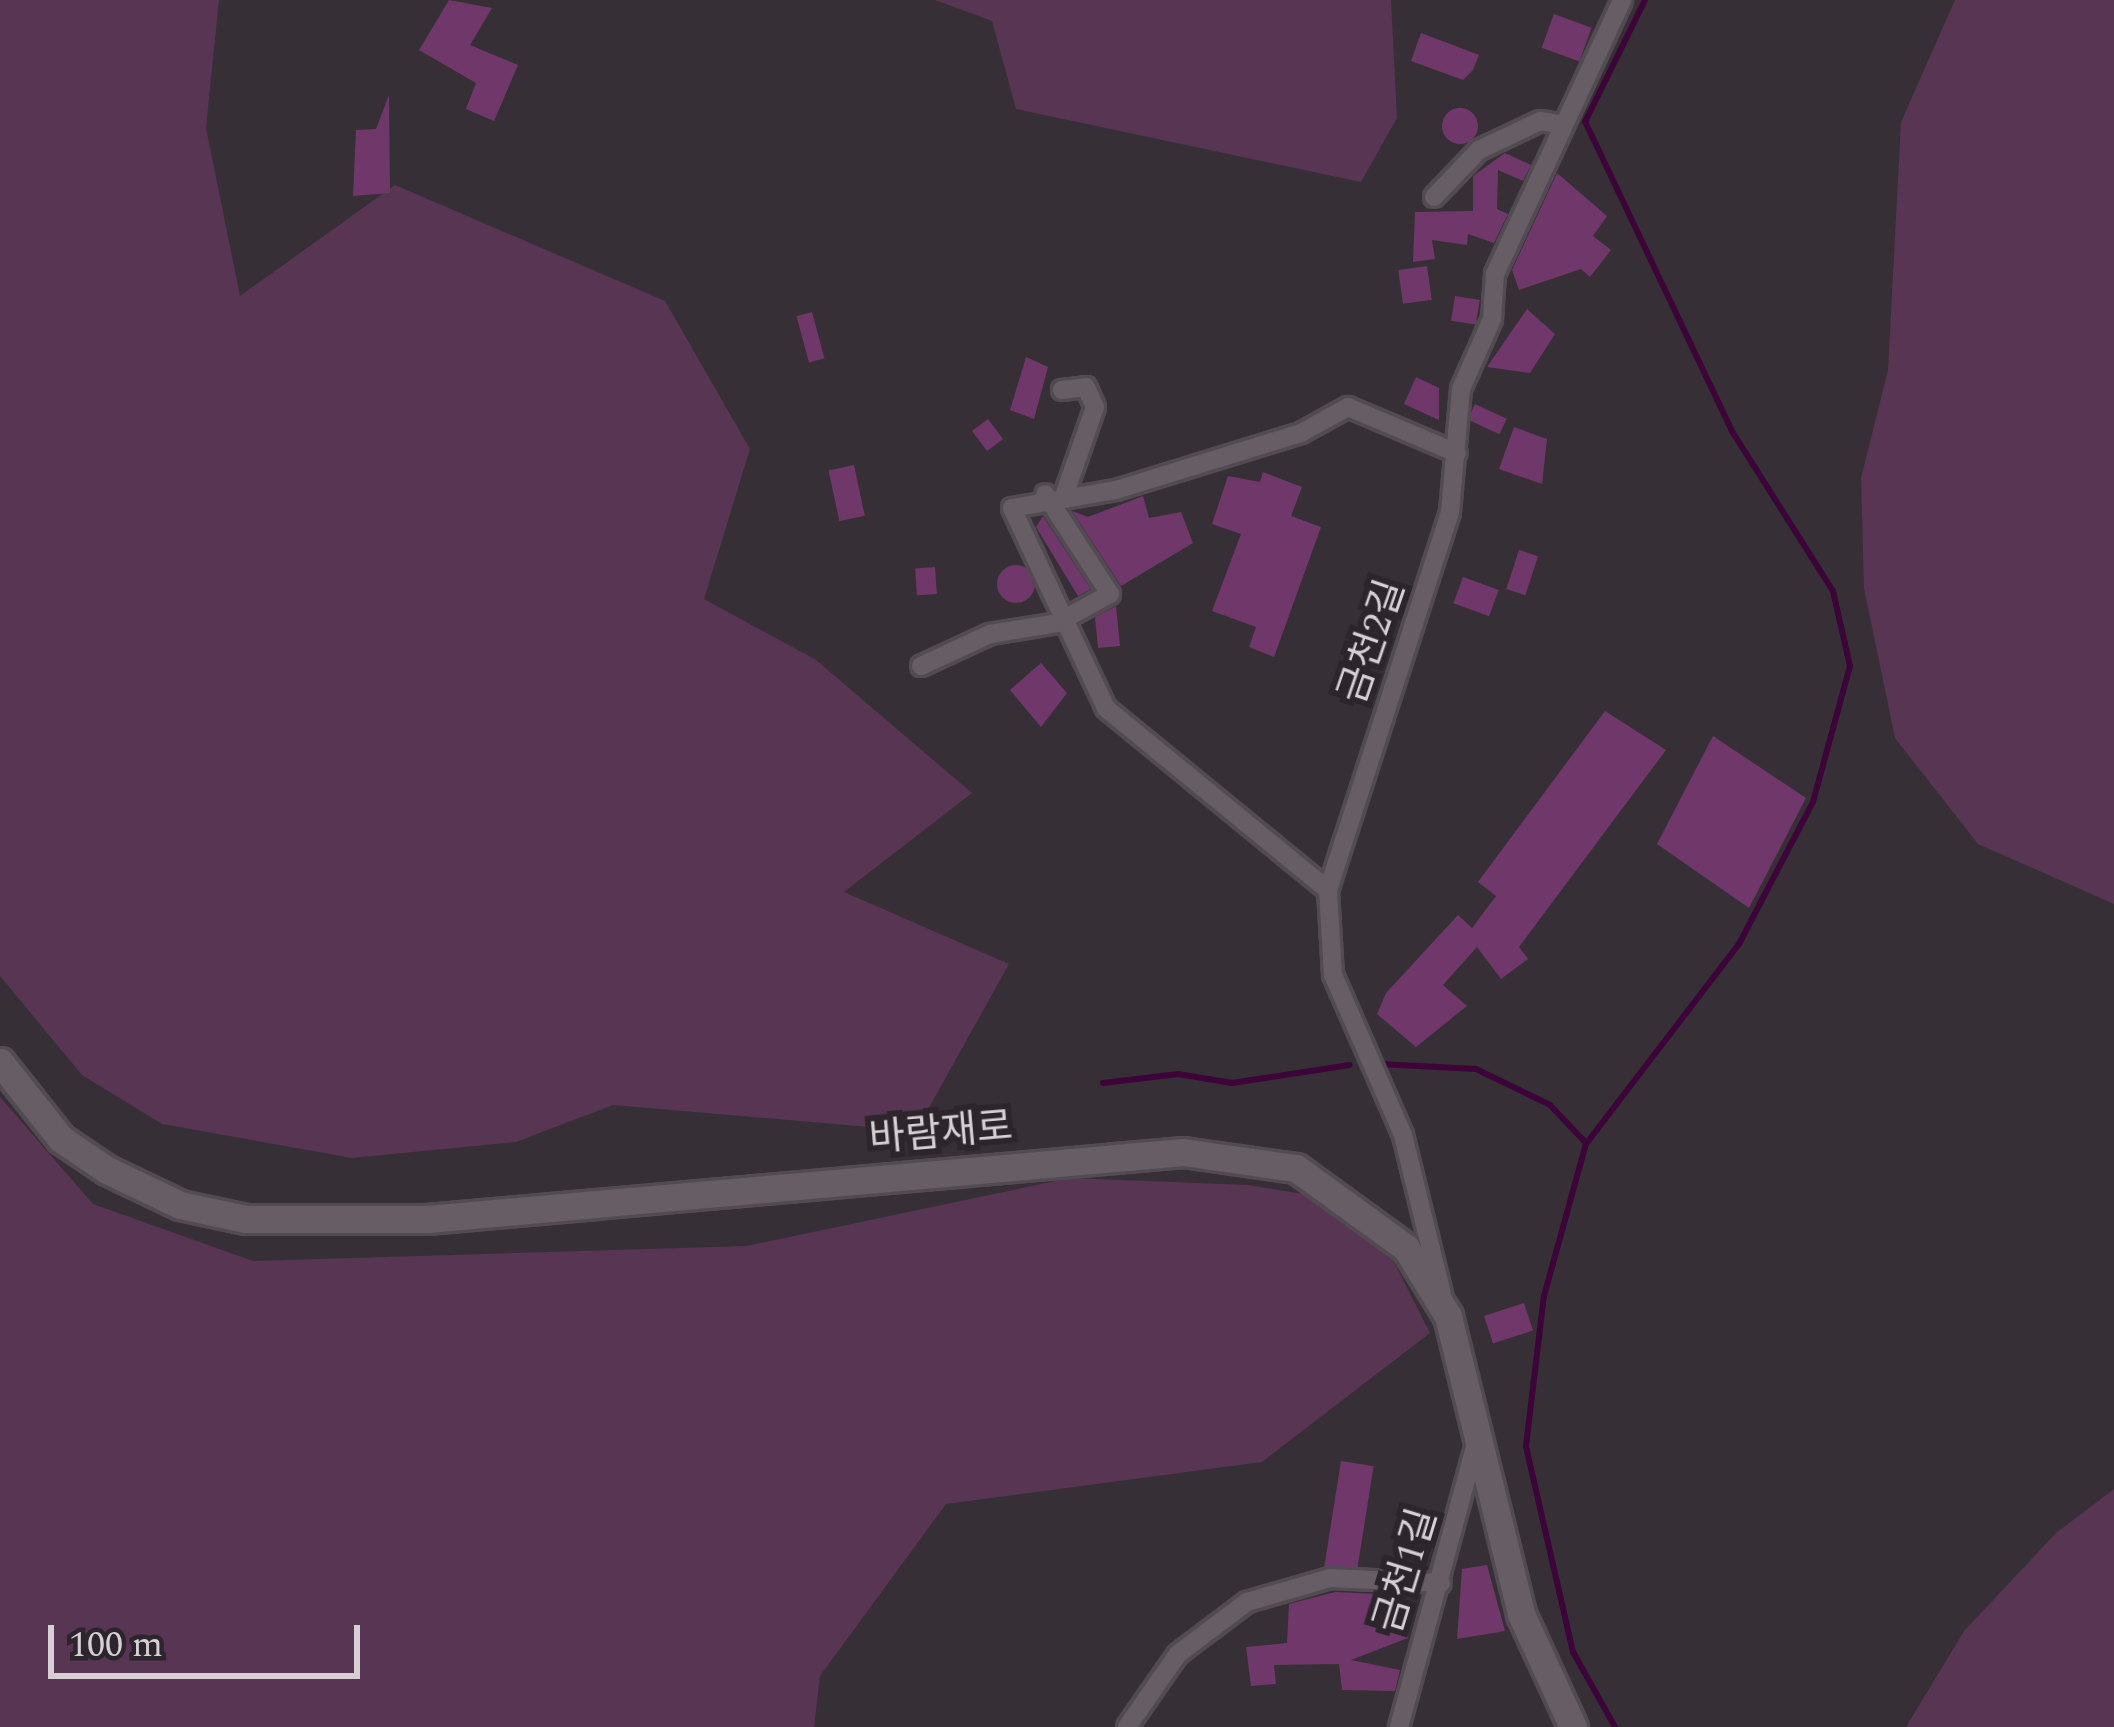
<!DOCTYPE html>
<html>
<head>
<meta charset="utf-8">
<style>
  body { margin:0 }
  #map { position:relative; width:2114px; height:1727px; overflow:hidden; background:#372f36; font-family:Spectral,"Noto Sans KR",serif }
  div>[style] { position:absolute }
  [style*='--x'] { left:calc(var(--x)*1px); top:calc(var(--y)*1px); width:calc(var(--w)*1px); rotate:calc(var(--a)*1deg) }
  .green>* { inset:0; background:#573553 }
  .stream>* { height:6px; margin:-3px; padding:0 3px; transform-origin:3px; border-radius:3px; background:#3c0439 }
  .building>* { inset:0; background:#70376b; transform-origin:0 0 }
  .round { border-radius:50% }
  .roads { filter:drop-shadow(3px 0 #524b51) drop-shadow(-3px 0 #524b51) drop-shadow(0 3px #524b51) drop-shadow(0 -3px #524b51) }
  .street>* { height:18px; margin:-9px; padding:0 9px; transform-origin:9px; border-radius:9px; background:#665d65 }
  .secondary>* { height:27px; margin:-13.5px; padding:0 13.5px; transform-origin:13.5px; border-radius:13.5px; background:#665d65 }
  span { translate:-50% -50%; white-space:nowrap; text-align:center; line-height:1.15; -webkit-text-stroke:12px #2d252c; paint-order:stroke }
  .street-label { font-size:39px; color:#d6d0d5 }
  .scale { position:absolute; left:48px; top:1625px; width:312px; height:54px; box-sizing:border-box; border:6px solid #d6d0d5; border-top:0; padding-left:15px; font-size:36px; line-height:42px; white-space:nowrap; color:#d6d0d5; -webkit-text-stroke:9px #2d252c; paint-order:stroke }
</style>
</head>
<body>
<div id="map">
  <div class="green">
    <i style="clip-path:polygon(0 0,219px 0,206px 128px,240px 296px,395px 185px,665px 301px,750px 449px,704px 599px,816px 660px,972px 793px,844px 892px,1009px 964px,916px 1131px,613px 1105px,516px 1142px,352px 1158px,162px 1124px,82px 1075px,0 976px)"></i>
    <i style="clip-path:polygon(935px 0,1391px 0,1397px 118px,1361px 182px,1016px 109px,992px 21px)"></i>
    <i style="clip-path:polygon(1955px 0,2114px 0,2114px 904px,1978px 844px,1895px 738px,1864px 588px,1861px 478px,1888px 370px,1901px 122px)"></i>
    <i style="clip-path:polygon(0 1097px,93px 1204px,253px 1261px,746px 1246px,1070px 1178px,1248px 1185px,1309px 1195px,1386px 1246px,1430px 1333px,1262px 1462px,946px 1504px,820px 1676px,814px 1727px,0 1727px)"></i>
    <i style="clip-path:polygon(2114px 1489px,2114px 1727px,1906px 1727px,1964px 1631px,2056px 1533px)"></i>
  </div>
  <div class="stream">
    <i style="--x:1380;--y:1064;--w:96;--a:3"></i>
    <i style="--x:1476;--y:1069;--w:82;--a:25.9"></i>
    <i style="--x:1550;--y:1105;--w:52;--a:46.5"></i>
    <i style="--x:1103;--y:1083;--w:76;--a:-6.8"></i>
    <i style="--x:1178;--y:1074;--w:55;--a:9.5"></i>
    <i style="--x:1232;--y:1083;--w:119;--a:-8.7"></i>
    <i style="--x:1615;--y:1727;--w:86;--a:-119.2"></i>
    <i style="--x:1573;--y:1652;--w:211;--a:-102.9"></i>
    <i style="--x:1526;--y:1446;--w:151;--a:-83.2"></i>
    <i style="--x:1544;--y:1296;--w:158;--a:-74.6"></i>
    <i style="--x:1586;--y:1144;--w:252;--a:-52.6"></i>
    <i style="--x:1739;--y:944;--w:160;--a:-62.5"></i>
    <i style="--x:1813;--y:802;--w:141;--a:-74.8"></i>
    <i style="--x:1850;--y:666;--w:77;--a:-102.8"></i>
    <i style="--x:1833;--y:591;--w:189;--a:-122.3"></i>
    <i style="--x:1732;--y:431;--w:342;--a:-115.4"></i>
    <i style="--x:1585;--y:122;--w:136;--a:-63.8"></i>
  </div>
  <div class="building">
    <i style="clip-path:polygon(449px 0,492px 8px,470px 45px,518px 65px,494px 121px,466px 109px,476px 83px,419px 50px)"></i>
    <i style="left:1554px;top:14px;width:40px;height:36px;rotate:20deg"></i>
    <i style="clip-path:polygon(1421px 33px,1479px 55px,1473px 70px,1463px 80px,1411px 61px)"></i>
    <i style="clip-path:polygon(389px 95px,390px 193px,353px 196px,356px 130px,376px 129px)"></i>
    <i class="round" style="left:1442px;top:108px;width:36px;height:36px"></i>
    <i style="clip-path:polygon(1505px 153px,1531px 165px,1523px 181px,1498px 170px,1497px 209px,1508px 214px,1494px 243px,1468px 234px,1467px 245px,1432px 240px,1435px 259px,1413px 262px,1415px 212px,1473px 211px,1473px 176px)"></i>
    <i style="clip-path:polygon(1557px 173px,1607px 216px,1593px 236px,1611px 250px,1590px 277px,1581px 269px,1519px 290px,1512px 270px)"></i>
    <i style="left:1427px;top:266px;width:34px;height:29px;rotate:82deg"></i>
    <i style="left:1455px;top:296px;width:25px;height:25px;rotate:9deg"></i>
    <i style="clip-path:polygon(1527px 309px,1555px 334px,1530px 373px,1487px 367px)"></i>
    <i style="left:812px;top:312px;width:48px;height:16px;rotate:75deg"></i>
    <i style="clip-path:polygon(1026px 357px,1048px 367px,1034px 419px,1010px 410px)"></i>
    <i style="clip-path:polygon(1416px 377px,1439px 388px,1439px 420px,1404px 404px)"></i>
    <i style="left:1475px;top:404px;width:35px;height:17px;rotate:25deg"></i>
    <i style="left:988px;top:419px;width:25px;height:20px;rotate:53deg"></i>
    <i style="clip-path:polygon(1514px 427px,1547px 439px,1542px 484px,1499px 469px)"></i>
    <i style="left:854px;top:465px;width:52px;height:26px;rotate:78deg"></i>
    <i style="clip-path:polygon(1263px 472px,1302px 487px,1291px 516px,1321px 527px,1274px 657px,1249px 647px,1256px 627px,1212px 611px,1241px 534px,1212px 524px,1228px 476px,1260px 482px)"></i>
    <i style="clip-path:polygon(1143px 496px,1149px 518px,1181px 512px,1193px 543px,1121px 586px,1072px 511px,1088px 517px)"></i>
    <i style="clip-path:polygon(1043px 516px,1091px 589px,1078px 596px,1036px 527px)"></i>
    <i style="left:1519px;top:550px;width:20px;height:41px;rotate:18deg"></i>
    <i class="round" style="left:997px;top:565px;width:38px;height:38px"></i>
    <i style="left:935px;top:567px;width:27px;height:20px;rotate:86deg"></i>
    <i style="left:1463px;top:577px;width:38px;height:28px;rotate:20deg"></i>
    <i style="clip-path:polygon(1116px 606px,1120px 646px,1098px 648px,1095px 617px)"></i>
    <i style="clip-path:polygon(1041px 663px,1067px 693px,1041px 727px,1010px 690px)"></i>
    <i style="clip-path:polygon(1605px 711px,1666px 750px,1519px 947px,1528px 959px,1501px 979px,1477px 947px,1443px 985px,1467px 1006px,1416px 1047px,1377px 1014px,1386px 993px,1458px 915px,1472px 928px,1496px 896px,1478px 882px)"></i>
    <i style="clip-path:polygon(1713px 736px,1806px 798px,1749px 908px,1657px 844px)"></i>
    <i style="left:1524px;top:1303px;width:29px;height:42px;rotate:72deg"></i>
    <i style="left:1341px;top:1461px;width:33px;height:107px;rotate:9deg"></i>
    <i style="clip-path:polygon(1487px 1565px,1505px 1631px,1457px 1639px,1462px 1569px)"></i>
    <i style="clip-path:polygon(1335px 1592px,1400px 1595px,1408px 1638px,1351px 1660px,1400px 1670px,1395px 1691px,1342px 1690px,1339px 1664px,1274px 1665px,1276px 1684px,1251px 1686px,1246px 1647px,1287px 1643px,1289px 1604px)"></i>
  </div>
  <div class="roads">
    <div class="street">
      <i style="--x:1434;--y:197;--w:65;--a:-46.2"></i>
      <i style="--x:1479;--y:150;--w:68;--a:-25.4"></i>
      <i style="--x:1540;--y:121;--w:20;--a:9"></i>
      <i style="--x:1062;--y:390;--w:24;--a:-7"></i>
      <i style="--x:1086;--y:387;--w:22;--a:66"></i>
      <i style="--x:1095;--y:407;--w:94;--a:109.2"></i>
      <i style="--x:921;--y:666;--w:76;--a:-24.9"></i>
      <i style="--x:990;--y:634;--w:68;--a:-9.3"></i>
      <i style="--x:1057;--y:623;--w:60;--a:-28.7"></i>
      <i style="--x:1110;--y:594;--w:119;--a:-123"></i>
      <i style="--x:1328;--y:890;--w:287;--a:-140.7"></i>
      <i style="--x:1106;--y:708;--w:221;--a:-115.2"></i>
      <i style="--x:1012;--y:508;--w:106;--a:-9.8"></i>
      <i style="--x:1116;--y:490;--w:194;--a:-17.1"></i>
      <i style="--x:1301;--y:433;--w:54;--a:-29"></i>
      <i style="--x:1348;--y:407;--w:118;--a:22.9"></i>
      <i style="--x:1442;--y:1294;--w:164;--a:-103.8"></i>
      <i style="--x:1403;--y:1135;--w:175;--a:-113.6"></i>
      <i style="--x:1333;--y:975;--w:85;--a:-93.4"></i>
      <i style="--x:1328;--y:890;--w:397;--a:-72.1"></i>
      <i style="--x:1450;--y:512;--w:123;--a:-84.9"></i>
      <i style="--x:1461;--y:389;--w:77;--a:-66.1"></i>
      <i style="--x:1492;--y:319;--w:45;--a:-86.2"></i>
      <i style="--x:1495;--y:274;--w:302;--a:-65.1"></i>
      <i style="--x:1127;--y:1727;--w:89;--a:-55.1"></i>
      <i style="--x:1178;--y:1654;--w:86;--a:-37"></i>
      <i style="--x:1247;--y:1602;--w:86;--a:-16.1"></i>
      <i style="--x:1330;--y:1578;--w:111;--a:2.6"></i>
      <i style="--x:1399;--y:1727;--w:294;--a:-74.8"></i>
    </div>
    <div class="secondary">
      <i style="--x:0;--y:1062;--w:98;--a:51.6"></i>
      <i style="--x:61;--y:1139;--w:55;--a:34"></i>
      <i style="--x:107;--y:1170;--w:81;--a:25.6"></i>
      <i style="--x:180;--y:1205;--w:67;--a:12"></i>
      <i style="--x:246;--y:1219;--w:181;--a:0"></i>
      <i style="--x:427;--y:1219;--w:759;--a:-5.06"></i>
      <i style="--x:1183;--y:1152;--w:114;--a:8.1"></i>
      <i style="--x:1296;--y:1168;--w:136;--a:36"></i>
      <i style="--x:1406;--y:1248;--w:80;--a:58.3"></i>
      <i style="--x:1448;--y:1316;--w:307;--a:76.2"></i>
      <i style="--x:1521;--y:1614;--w:124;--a:65.3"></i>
    </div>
  </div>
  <div class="street-label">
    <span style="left:1373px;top:642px;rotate:-71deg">금천2길</span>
    <span style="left:941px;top:1134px;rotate:-5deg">바람재로</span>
    <span style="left:1407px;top:1571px;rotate:-73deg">금천1길</span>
  </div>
  <div class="scale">100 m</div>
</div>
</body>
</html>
